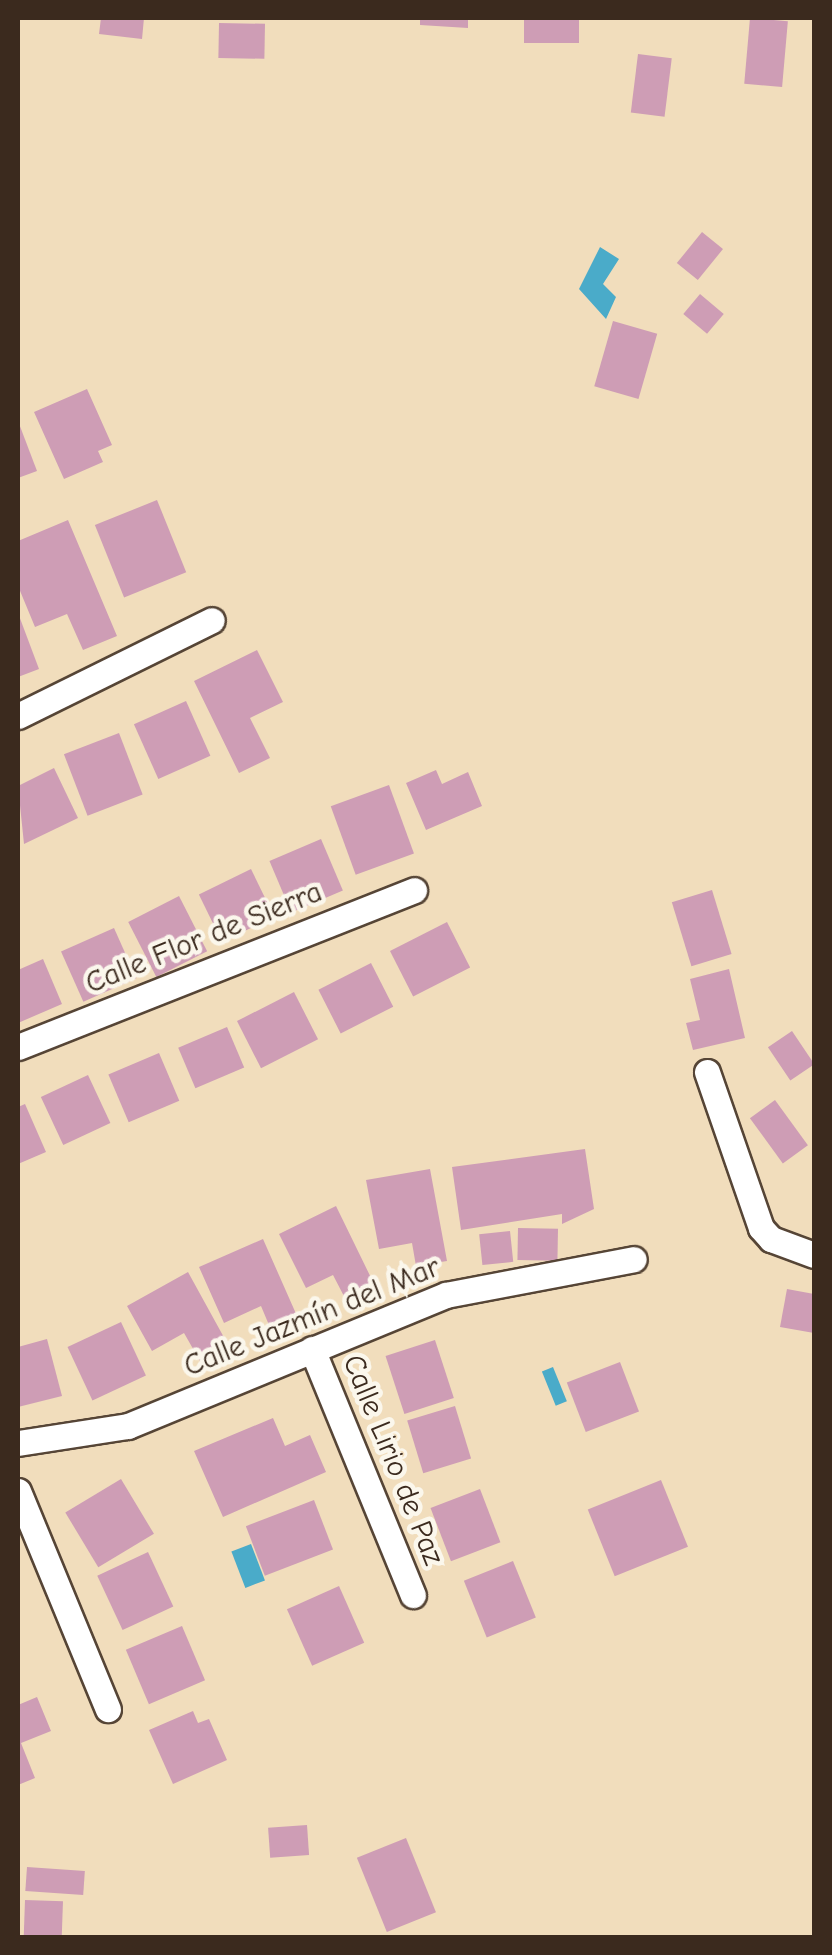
<!DOCTYPE html>
<html>
<head>
<meta charset="utf-8">
<style>
  body { margin:0 }
  #map { position:relative; width:832px; height:1955px; overflow:hidden; background:#f1ddbc; font-family:"Comic Neue",sans-serif }
  div>[style] { position:absolute }
  [style*='--x'] { left:calc(var(--x)*1px); top:calc(var(--y)*1px); width:calc(var(--w)*1px); rotate:calc(var(--a)*1deg) }
  .water>* { inset:0; background:#4aabc9; transform-origin:0 0 }
  .building>* { inset:0; background:#ce9db5; transform-origin:0 0 }
  .roads { filter:drop-shadow(2px 0 #564536) drop-shadow(-2px 0 #564536) drop-shadow(0 2px #564536) drop-shadow(0 -2px #564536) }
  .street>* { height:25px; margin:-12.5px; padding:0 12.5px; transform-origin:12.5px; border-radius:12.5px; background:#fff }
  span { translate:-50% -50%; white-space:nowrap; text-align:center; line-height:1.15; -webkit-text-stroke:9px #fbf7ec; paint-order:stroke }
  .street-label { font-size:30px; color:#3b2a1e }
  .frame { position:absolute; inset:0; border:20px solid #3b2a1e; pointer-events:none }
</style>
</head>
<body>
<div id="map">
  <div class="water">
    <i style="clip-path:polygon(600px 247px,619px 259px,603px 284px,616px 297px,606px 319px,579px 289px)"></i>
    <i style="left:553px;top:1367px;width:37px;height:12px;rotate:68deg"></i>
    <i style="left:251px;top:1544px;width:39px;height:21px;rotate:69deg"></i>
  </div>
  <div class="building">
    <i style="clip-path:polygon(101px 18px,144px 18px,142px 39px,99px 34px)"></i>
    <i style="clip-path:polygon(420px 18px,468px 18px,468px 28px,420px 25px)"></i>
    <i style="left:524px;top:18px;width:55px;height:25px"></i>
    <i style="left:750px;top:18px;width:38px;height:66px;rotate:5deg"></i>
    <i style="left:219px;top:23px;width:46px;height:35px;rotate:1deg"></i>
    <i style="left:638px;top:54px;width:34px;height:59px;rotate:7deg"></i>
    <i style="left:702px;top:232px;width:27px;height:40px;rotate:39deg"></i>
    <i style="left:700px;top:294px;width:31px;height:26px;rotate:40deg"></i>
    <i style="left:613px;top:321px;width:46px;height:68px;rotate:16deg"></i>
    <i style="clip-path:polygon(87px 389px,112px 445px,98px 451px,103px 462px,64px 479px,34px 412px)"></i>
    <i style="clip-path:polygon(18px 421px,37px 471px,18px 478px)"></i>
    <i style="left:157px;top:500px;width:78px;height:67px;rotate:68deg"></i>
    <i style="clip-path:polygon(68px 520px,117px 636px,83px 650px,67px 614px,35px 627px,18px 586px,18px 541px)"></i>
    <i style="clip-path:polygon(18px 613px,39px 669px,18px 677px)"></i>
    <i style="clip-path:polygon(257px 650px,283px 702px,250px 718px,270px 758px,239px 773px,194px 681px)"></i>
    <i style="left:186px;top:701px;width:60px;height:57px;rotate:66deg"></i>
    <i style="left:119px;top:733px;width:66px;height:59px;rotate:69deg"></i>
    <i style="clip-path:polygon(54px 768px,78px 818px,24px 844px,18px 786px)"></i>
    <i style="clip-path:polygon(436px 770px,442px 784px,468px 772px,482px 806px,426px 830px,406px 783px)"></i>
    <i style="left:389px;top:785px;width:73px;height:62px;rotate:70deg"></i>
    <i style="left:321px;top:839px;width:56px;height:56px;rotate:67deg"></i>
    <i style="left:251px;top:869px;width:53px;height:58px;rotate:64deg"></i>
    <i style="left:712px;top:890px;width:67px;height:42px;rotate:73deg"></i>
    <i style="left:179px;top:896px;width:62px;height:57px;rotate:63deg"></i>
    <i style="left:447px;top:922px;width:51px;height:64px;rotate:63deg"></i>
    <i style="left:114px;top:928px;width:55px;height:58px;rotate:66deg"></i>
    <i style="clip-path:polygon(43px 959px,62px 1004px,18px 1023px,18px 970px)"></i>
    <i style="left:371px;top:963px;width:49px;height:59px;rotate:63deg"></i>
    <i style="clip-path:polygon(729px 969px,745px 1038px,693px 1050px,686px 1023px,700px 1020px,690px 979px)"></i>
    <i style="left:294px;top:992px;width:53px;height:64px;rotate:63deg"></i>
    <i style="left:227px;top:1027px;width:44px;height:53px;rotate:67deg"></i>
    <i style="left:792px;top:1031px;width:40px;height:29px;rotate:56deg"></i>
    <i style="left:159px;top:1053px;width:52px;height:55px;rotate:67deg"></i>
    <i style="left:88px;top:1075px;width:53px;height:52px;rotate:65deg"></i>
    <i style="left:775px;top:1100px;width:56px;height:31px;rotate:54deg"></i>
    <i style="clip-path:polygon(25px 1104px,46px 1152px,18px 1164px,18px 1107px)"></i>
    <i style="clip-path:polygon(585px 1149px,594px 1209px,562px 1224px,562px 1214px,461px 1230px,452px 1167px)"></i>
    <i style="clip-path:polygon(430px 1169px,447px 1261px,416px 1266px,412px 1243px,379px 1249px,366px 1180px)"></i>
    <i style="clip-path:polygon(336px 1206px,376px 1288px,347px 1302px,333px 1275px,306px 1288px,279px 1234px)"></i>
    <i style="left:518px;top:1228px;width:40px;height:32px;rotate:1deg"></i>
    <i style="left:510px;top:1231px;width:31px;height:31px;rotate:84deg"></i>
    <i style="clip-path:polygon(263px 1239px,301px 1325px,274px 1337px,261px 1306px,224px 1323px,199px 1267px)"></i>
    <i style="clip-path:polygon(188px 1272px,232px 1352px,204px 1368px,184px 1333px,152px 1351px,127px 1306px)"></i>
    <i style="clip-path:polygon(787px 1289px,814px 1294px,814px 1333px,780px 1327px)"></i>
    <i style="left:121px;top:1322px;width:59px;height:59px;rotate:65deg"></i>
    <i style="clip-path:polygon(47px 1339px,62px 1396px,18px 1407px,18px 1347px)"></i>
    <i style="left:435px;top:1340px;width:61px;height:52px;rotate:72deg"></i>
    <i style="left:620px;top:1362px;width:53px;height:57px;rotate:69deg"></i>
    <i style="left:455px;top:1406px;width:55px;height:50px;rotate:73deg"></i>
    <i style="clip-path:polygon(273px 1418px,285px 1446px,310px 1435px,326px 1472px,223px 1517px,194px 1451px)"></i>
    <i style="left:121px;top:1479px;width:64px;height:65px;rotate:59deg"></i>
    <i style="left:661px;top:1480px;width:72px;height:79px;rotate:68deg"></i>
    <i style="left:480px;top:1489px;width:57px;height:53px;rotate:69deg"></i>
    <i style="left:314px;top:1500px;width:53px;height:73px;rotate:69deg"></i>
    <i style="left:148px;top:1552px;width:60px;height:56px;rotate:65deg"></i>
    <i style="left:513px;top:1561px;width:61px;height:53px;rotate:68deg"></i>
    <i style="left:339px;top:1586px;width:62px;height:57px;rotate:66deg"></i>
    <i style="left:182px;top:1626px;width:59px;height:61px;rotate:67deg"></i>
    <i style="clip-path:polygon(37px 1697px,51px 1731px,21px 1743px,35px 1778px,18px 1785px,18px 1705px)"></i>
    <i style="clip-path:polygon(193px 1711px,198px 1723px,209px 1719px,227px 1760px,173px 1784px,149px 1730px)"></i>
    <i style="left:307px;top:1825px;width:30px;height:39px;rotate:86deg"></i>
    <i style="left:406px;top:1838px;width:80px;height:53px;rotate:68deg"></i>
    <i style="left:27px;top:1867px;width:58px;height:24px;rotate:4deg"></i>
    <i style="left:25px;top:1900px;width:38px;height:38px;rotate:2deg"></i>
  </div>
  <div class="roads">
    <div class="street">
      <i style="--x:18;--y:716;--w:216;--a:-26.3"></i>
      <i style="--x:18;--y:1047;--w:426;--a:-21.6"></i>
      <i style="--x:707;--y:1072;--w:165;--a:70.9"></i>
      <i style="--x:761;--y:1228;--w:15;--a:48"></i>
      <i style="--x:771;--y:1239;--w:46;--a:20.4"></i>
      <i style="--x:312;--y:1349;--w:266;--a:67.7"></i>
      <i style="--x:18;--y:1443;--w:111;--a:-8.8"></i>
      <i style="--x:128;--y:1426;--w:344;--a:-22.4"></i>
      <i style="--x:446;--y:1295;--w:191;--a:-10.8"></i>
      <i style="--x:18;--y:1491;--w:236;--a:67.6"></i>
    </div>
  </div>
  <div class="street-label">
    <span style="left:204px;top:938px;rotate:-22deg">Calle Flor de Sierra</span>
    <span style="left:312px;top:1317px;rotate:-22deg">Calle Jazmín del Mar</span>
    <span style="left:393px;top:1460px;rotate:68deg">Calle Lirio de Paz</span>
  </div>
  <div class="frame"></div>
</div>
</body>
</html>
